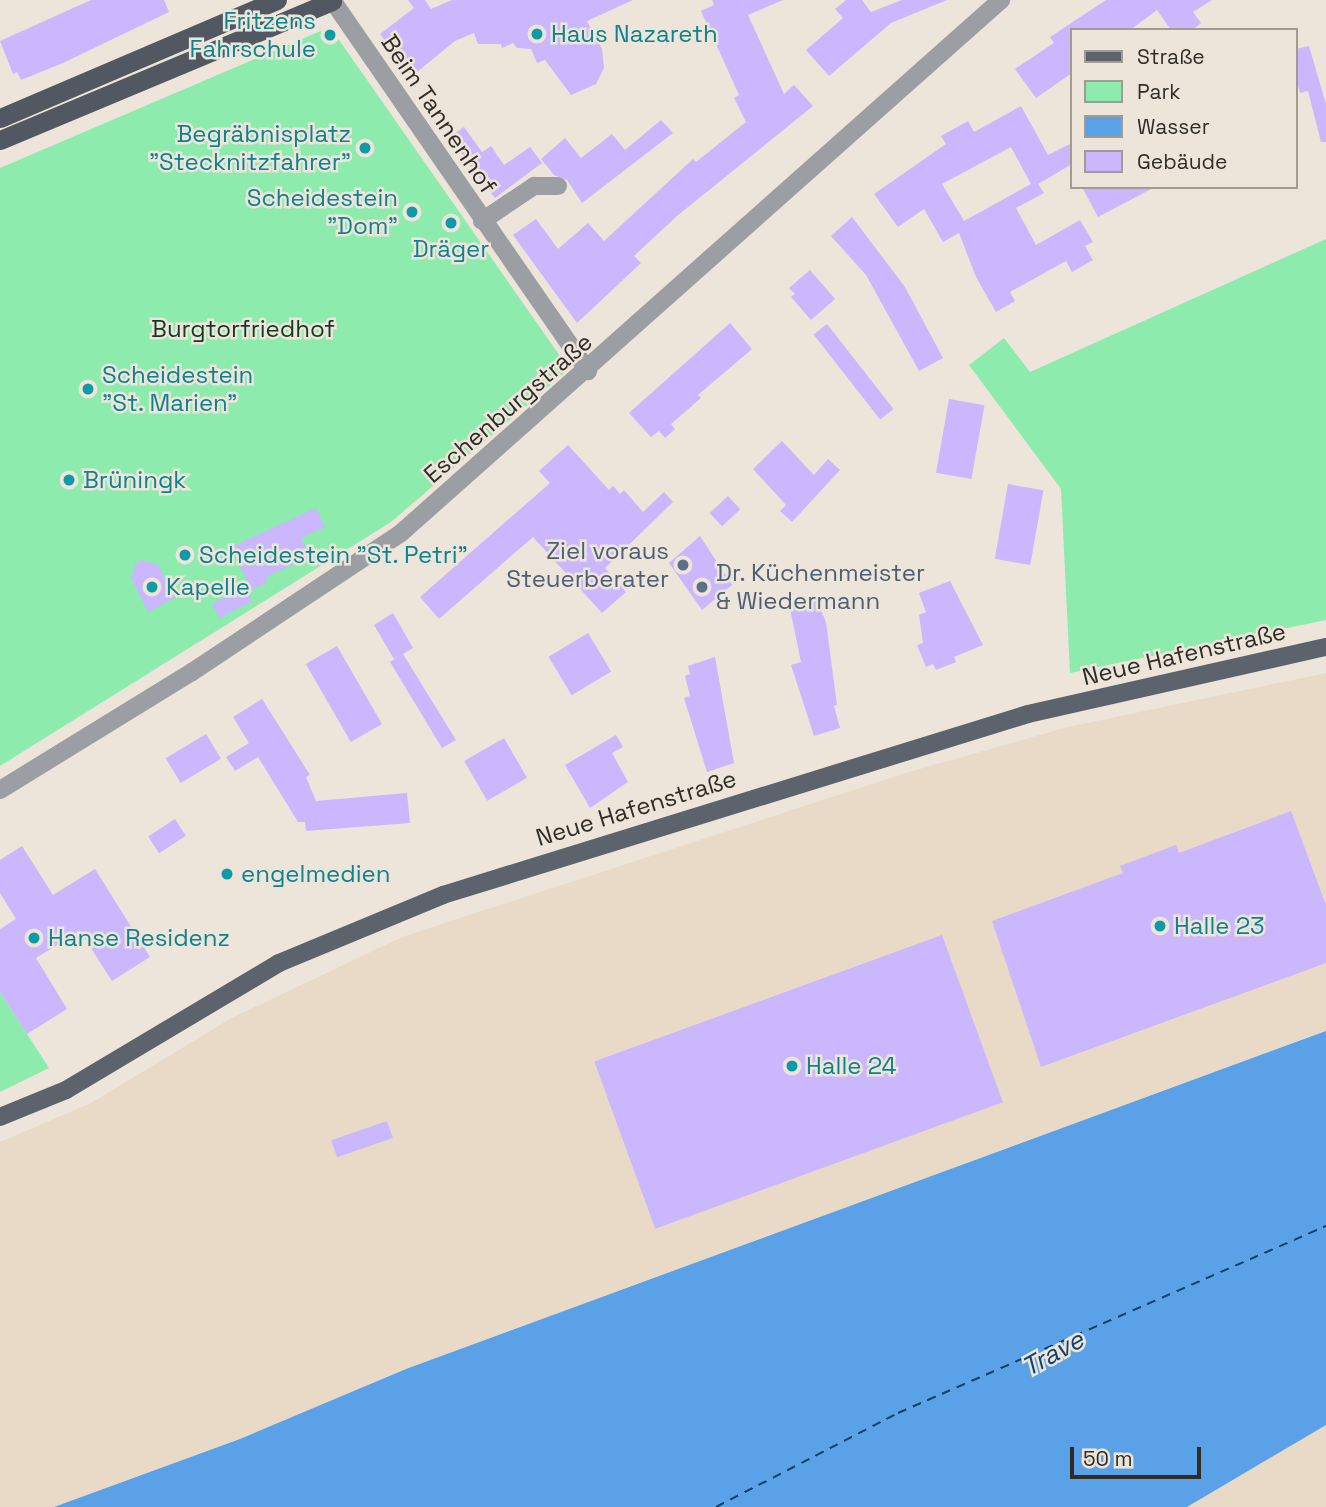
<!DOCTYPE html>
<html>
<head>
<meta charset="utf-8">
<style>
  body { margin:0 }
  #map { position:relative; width:1326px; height:1507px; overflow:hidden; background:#ede5d9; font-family:"Space Grotesk",sans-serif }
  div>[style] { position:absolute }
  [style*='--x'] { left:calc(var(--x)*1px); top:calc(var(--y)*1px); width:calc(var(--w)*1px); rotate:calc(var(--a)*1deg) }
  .industrial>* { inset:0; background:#e9dac7 }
  .green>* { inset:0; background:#8debae }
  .water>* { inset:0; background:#5aa1e7 }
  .ferry>* { height:2px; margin-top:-1px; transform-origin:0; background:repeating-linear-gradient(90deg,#0f426f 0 9px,transparent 0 16px) }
  .building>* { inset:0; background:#cab7fe; transform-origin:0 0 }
  .minor>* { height:18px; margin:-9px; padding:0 9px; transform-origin:9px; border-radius:9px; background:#9b9ea3 }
  .primary>* { height:18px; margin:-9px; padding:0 9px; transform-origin:9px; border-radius:9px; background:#5d636c }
  .trunk>* { height:19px; margin:-9.5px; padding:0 9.5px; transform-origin:9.5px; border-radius:9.5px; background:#525862 }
  .dots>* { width:19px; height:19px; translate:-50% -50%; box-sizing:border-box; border:4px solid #ede5d9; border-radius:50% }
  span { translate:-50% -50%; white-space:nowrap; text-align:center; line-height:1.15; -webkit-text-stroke:5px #ede5d9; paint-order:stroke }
  .culture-label { font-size:24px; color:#0d838f }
  .right { translate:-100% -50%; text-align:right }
  .left { translate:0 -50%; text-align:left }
  .street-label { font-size:24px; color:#302d29 }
  .park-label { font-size:24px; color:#133b23 }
  .service-label { font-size:24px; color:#4e5e75 }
  .water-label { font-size:26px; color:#0f426f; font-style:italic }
  .legend { position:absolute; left:1070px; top:28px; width:228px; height:161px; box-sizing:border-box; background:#ede5d9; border:2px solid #a19b93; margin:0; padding:9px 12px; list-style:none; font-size:21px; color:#302d29 }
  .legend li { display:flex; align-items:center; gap:14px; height:35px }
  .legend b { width:35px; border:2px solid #a19b93 }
  .scale { position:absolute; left:1070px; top:1447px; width:131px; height:32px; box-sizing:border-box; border:4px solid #302d29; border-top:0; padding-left:9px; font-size:21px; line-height:24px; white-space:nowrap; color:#302d29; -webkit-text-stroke:5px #ede5d9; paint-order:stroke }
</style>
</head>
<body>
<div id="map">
  <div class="industrial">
    <i style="clip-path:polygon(1326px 673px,1326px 1031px,406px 1369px,240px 1439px,54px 1507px,0 1507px,0 1142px,91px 1103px,230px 1019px,402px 937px,909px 772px,1068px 727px)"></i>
    <i style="clip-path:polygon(1326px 1425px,1326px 1507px,1188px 1507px,1230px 1479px)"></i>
  </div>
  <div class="green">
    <i style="clip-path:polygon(330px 27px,569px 369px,391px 522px,0 766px,0 168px)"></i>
    <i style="clip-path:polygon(1326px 239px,1326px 620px,1070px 673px,1061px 489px,969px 365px,1004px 338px,1030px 372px)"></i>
    <i style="clip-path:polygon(0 992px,49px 1068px,0 1092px)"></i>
  </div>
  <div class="water">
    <i style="clip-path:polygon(1326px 1031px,1326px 1425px,1187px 1507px,54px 1507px,240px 1439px,406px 1369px)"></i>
  </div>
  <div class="ferry">
    <i style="--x:716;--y:1507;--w:205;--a:-27.3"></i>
    <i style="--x:898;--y:1413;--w:467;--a:-23.6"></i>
  </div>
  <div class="building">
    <i style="clip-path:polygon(91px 0,164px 0,169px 12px,63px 63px,21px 80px,17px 72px,13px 74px,0 41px)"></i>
    <i style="clip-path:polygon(408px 0,425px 0,431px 9px,452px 0,633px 0,587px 21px,602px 49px,604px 68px,596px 84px,571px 95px,545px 60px,537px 63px,531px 49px,517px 48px,513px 43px,502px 48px,501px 44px,478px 44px,474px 33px,455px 41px,412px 76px,380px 34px,414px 8px)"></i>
    <i style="clip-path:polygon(712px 0,783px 0,748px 15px,784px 94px,794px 85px,813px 106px,677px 216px,634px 256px,641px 263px,577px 323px,513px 235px,536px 219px,558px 249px,588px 223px,604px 241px,693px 159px,696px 162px,746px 122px,734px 98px,739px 95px,701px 11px,714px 5px)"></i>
    <i style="clip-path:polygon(846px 0,862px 0,871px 12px,902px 0,947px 0,891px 23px,829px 76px,806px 50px,843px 18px,835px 9px)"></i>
    <i style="clip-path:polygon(1106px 0,1212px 0,1193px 12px,1201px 23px,1192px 30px,1171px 30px,1157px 10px,1130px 30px,1072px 30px,1072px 73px,1036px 98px,1015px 69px,1054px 43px,1050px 37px)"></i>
    <i style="clip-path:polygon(1309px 46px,1326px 104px,1326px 142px,1321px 142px,1308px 91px,1300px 93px,1296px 78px,1296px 49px)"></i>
    <i style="clip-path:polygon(evenodd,1021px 106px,1048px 155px,1072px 143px,1072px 164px,1038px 184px,1044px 193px,1016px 208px,1036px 245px,1080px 220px,1093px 242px,1085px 246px,1093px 260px,1072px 272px,1066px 261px,1010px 292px,1015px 301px,996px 312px,976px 277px,959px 233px,943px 242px,924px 209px,898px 227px,874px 194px,946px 144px,941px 136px,968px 121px,974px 132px,1021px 106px,1011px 147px,1031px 184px,964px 221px,942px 184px,1011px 147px)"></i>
    <i style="clip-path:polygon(661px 120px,673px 133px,582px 203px,567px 180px,554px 175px,541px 159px,565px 138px,581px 158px,612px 134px,625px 150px)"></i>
    <i style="clip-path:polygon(464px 127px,482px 152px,491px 146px,504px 165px,530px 147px,542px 163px,495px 198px,449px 138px)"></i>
    <i style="clip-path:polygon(1082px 187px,1155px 187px,1098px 217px)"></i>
    <i style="clip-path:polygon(852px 217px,905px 287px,943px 358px,919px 371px,866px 275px,831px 236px)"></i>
    <i style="clip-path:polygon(810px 270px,835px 299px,811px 320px,791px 297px,795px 294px,789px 288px)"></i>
    <i style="clip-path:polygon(730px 323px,752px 349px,698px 395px,701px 398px,671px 424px,675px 429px,665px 438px,659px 431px,651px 437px,629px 413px)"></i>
    <i style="left:827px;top:324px;width:108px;height:17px;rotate:52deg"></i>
    <i style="left:949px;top:399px;width:36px;height:75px;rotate:10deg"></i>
    <i style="clip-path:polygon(782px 441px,814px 475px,828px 459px,840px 470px,792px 522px,780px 511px,786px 505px,753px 469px)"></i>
    <i style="clip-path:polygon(568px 445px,609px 490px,613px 486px,620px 494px,624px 490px,643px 512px,664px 492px,673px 502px,605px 568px,626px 592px,602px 613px,533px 537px,439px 619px,420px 597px,550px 483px,539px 471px)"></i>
    <i style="left:1008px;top:484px;width:36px;height:76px;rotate:10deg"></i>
    <i style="left:728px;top:496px;width:18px;height:25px;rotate:47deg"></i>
    <i style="clip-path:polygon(316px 508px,325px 527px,301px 538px,310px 557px,266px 577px,268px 582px,251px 590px,231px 547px)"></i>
    <i style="clip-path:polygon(700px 536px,732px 585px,702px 610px,669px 563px)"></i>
    <i style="clip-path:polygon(142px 560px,158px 565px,175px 598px,148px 612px,131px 578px,136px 563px)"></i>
    <i style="clip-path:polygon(950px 581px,983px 645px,954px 657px,956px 662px,936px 670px,933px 664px,926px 667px,917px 645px,923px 643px,919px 615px,926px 612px,919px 593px)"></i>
    <i style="left:245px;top:587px;width:16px;height:37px;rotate:63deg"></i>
    <i style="clip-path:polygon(815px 597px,826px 622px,837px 705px,834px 706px,840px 728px,814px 736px,791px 665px,801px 662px,789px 604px)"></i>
    <i style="clip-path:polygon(393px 613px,413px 648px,403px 654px,456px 740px,442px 748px,390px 662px,401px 655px,394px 659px,374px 625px)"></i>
    <i style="left:588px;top:633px;width:45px;height:46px;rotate:59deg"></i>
    <i style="left:337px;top:646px;width:90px;height:36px;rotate:60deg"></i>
    <i style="clip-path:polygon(715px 657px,734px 763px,707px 772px,684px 698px,690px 696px,685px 676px,690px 674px,688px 666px)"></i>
    <i style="clip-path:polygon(262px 699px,310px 775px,306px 777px,316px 801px,407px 793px,410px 823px,306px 831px,305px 822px,298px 822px,258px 757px,235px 771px,226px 757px,249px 743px,233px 717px)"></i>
    <i style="left:206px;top:734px;width:29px;height:47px;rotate:59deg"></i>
    <i style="clip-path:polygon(616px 735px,623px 747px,612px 753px,628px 782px,590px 808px,565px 765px)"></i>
    <i style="left:504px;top:738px;width:46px;height:46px;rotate:60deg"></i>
    <i style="clip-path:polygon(1291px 811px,1326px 905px,1326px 963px,1041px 1067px,992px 921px,1123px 873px,1120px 866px,1176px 845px,1179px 853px)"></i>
    <i style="left:175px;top:819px;width:20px;height:32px;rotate:57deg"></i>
    <i style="clip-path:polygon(22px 846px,53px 895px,95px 869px,150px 957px,112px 981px,80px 931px,36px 958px,67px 1009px,27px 1034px,0 992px,0 929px,16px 919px,0 893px,0 860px)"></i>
    <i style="left:942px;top:935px;width:178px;height:370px;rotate:70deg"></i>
    <i style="left:387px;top:1121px;width:18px;height:59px;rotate:71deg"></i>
  </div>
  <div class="minor">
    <i style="--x:332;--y:0;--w:451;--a:55.4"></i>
    <i style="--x:482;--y:221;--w:63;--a:-33.9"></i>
    <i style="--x:534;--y:186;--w:24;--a:0"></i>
    <i style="--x:0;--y:790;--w:225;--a:-31.6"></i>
    <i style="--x:192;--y:672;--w:251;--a:-33.6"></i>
    <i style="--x:401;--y:533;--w:803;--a:-41.62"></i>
  </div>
  <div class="primary">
    <i style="--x:0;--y:1117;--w:71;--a:-22.2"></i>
    <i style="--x:66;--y:1090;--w:248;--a:-30.8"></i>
    <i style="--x:279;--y:963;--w:178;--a:-22.5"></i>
    <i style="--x:443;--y:895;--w:612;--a:-17.19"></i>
    <i style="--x:1028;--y:714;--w:305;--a:-12.7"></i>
  </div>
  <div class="trunk">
    <i style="--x:0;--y:118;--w:301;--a:-23.1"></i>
    <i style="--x:0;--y:140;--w:360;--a:-22.7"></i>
  </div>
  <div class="dots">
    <i style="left:537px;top:34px;background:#0f9aa8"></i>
    <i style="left:330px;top:35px;background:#0f9aa8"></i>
    <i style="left:365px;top:148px;background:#0f9aa8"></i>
    <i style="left:412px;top:212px;background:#0f9aa8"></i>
    <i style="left:451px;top:223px;background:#0f9aa8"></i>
    <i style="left:88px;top:389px;background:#0f9aa8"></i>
    <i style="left:69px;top:480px;background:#0f9aa8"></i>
    <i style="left:185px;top:555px;background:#0f9aa8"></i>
    <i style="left:683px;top:565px;background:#5c6f8a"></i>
    <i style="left:152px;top:587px;background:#0f9aa8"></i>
    <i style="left:702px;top:587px;background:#5c6f8a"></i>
    <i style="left:227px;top:874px;background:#0f9aa8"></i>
    <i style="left:1160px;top:926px;background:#0f9aa8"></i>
    <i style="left:34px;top:938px;background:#0f9aa8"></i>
    <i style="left:792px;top:1066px;background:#0f9aa8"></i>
  </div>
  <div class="culture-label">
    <span class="right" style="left:316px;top:35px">Fritzens<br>Fahrschule</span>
    <span class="left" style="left:551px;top:34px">Haus Nazareth</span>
    <span class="right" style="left:351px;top:148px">Begräbnisplatz<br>"Stecknitzfahrer"</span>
    <span class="right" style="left:398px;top:212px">Scheidestein<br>"Dom"</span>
    <span style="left:451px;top:249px">Dräger</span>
    <span class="left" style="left:102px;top:389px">Scheidestein<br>"St. Marien"</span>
    <span class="left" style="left:83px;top:480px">Brüningk</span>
    <span class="left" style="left:199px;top:555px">Scheidestein "St. Petri"</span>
    <span class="left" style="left:166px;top:587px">Kapelle</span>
    <span class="left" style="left:241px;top:874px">engelmedien</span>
    <span class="left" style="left:1174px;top:926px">Halle 23</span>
    <span class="left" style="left:48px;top:938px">Hanse Residenz</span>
    <span class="left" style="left:806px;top:1066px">Halle 24</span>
  </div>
  <div class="street-label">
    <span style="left:439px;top:114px;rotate:56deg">Beim Tannenhof</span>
    <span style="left:508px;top:408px;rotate:-41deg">Eschenburgstraße</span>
    <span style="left:1184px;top:654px;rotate:-13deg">Neue Hafenstraße</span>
    <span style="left:636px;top:808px;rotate:-17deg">Neue Hafenstraße</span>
  </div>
  <div class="park-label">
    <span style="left:243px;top:329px">Burgtorfriedhof</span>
  </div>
  <div class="service-label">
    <span class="right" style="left:669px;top:565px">Ziel voraus<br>Steuerberater</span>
    <span class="left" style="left:716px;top:587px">Dr. Küchenmeister<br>&amp; Wiedermann</span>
  </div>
  <div class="water-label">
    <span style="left:1053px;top:1354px;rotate:-29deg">Trave</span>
  </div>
  <ul class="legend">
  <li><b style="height:9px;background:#5d636c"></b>Straße</li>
  <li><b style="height:19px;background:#8debae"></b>Park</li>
  <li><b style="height:19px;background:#5aa1e7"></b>Wasser</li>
  <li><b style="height:19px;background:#cab7fe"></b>Gebäude</li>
  </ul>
  <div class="scale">50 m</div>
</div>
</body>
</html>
